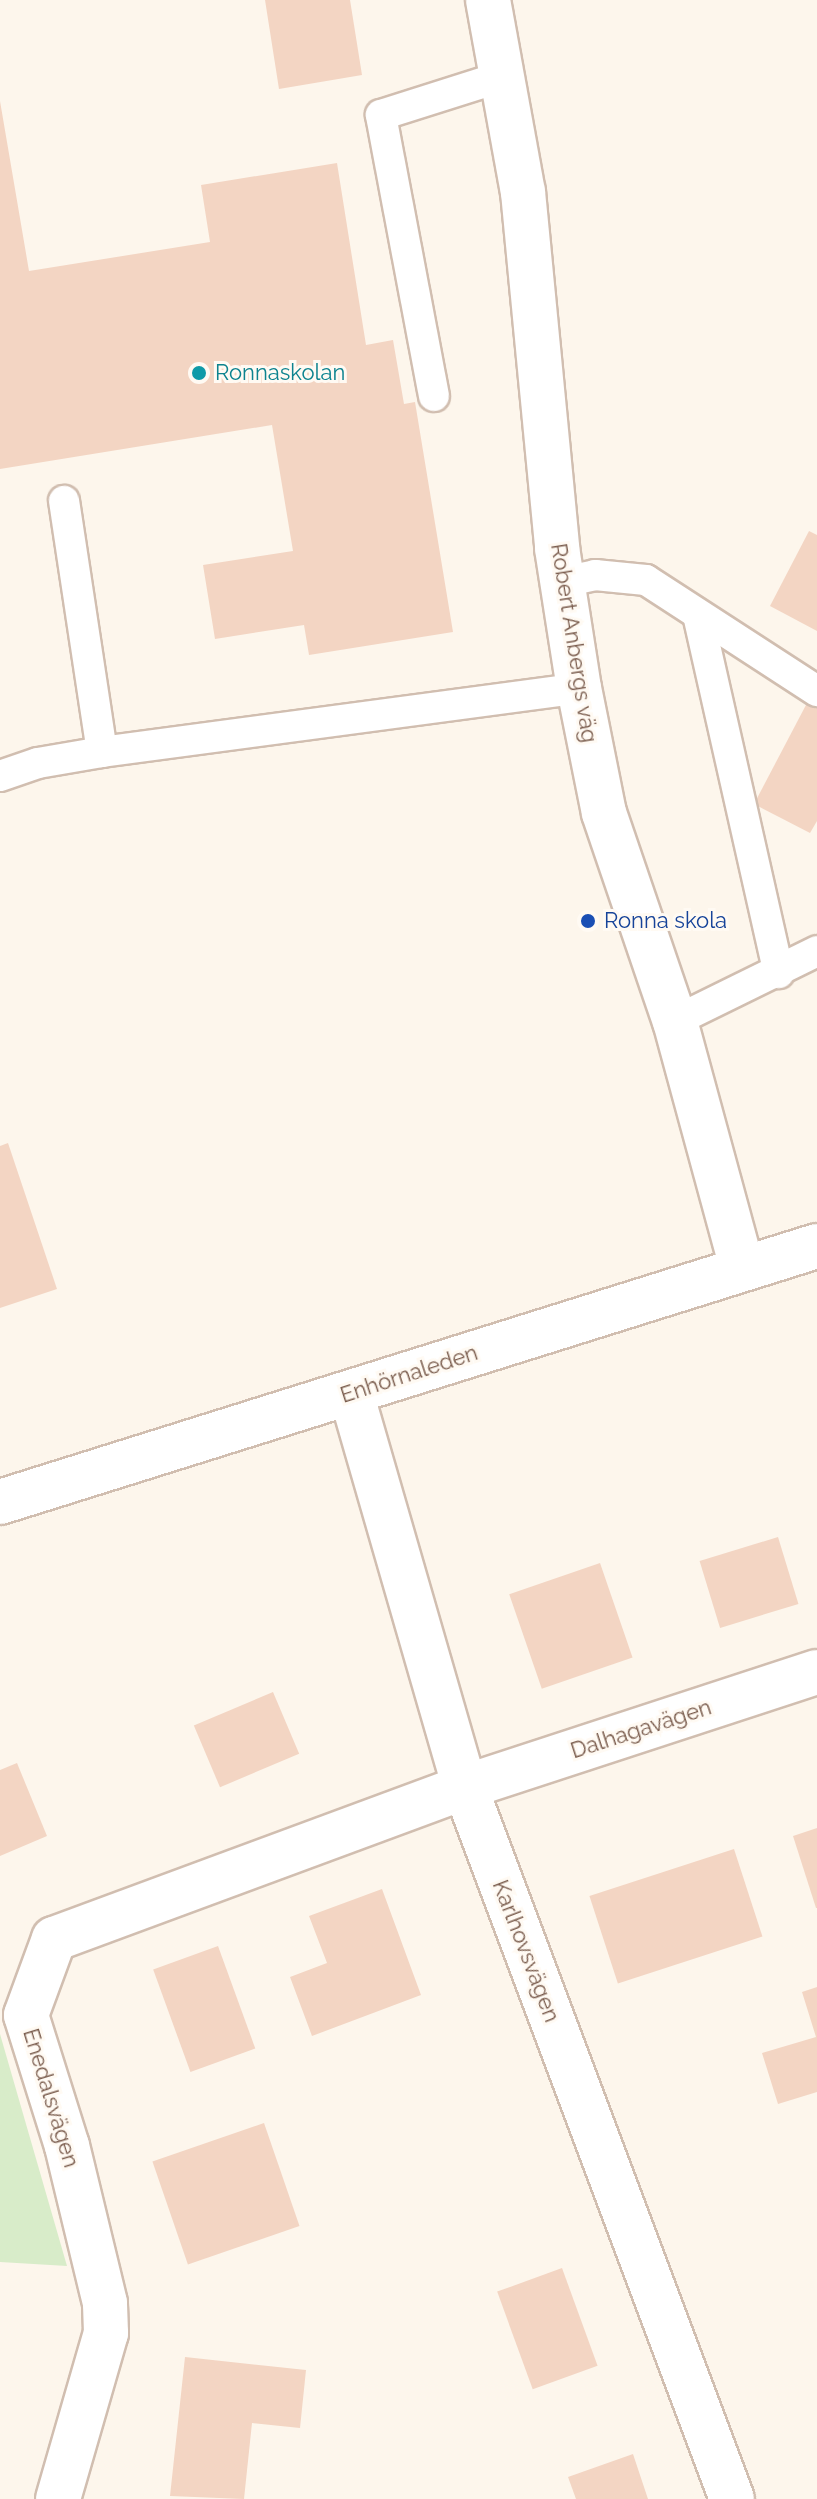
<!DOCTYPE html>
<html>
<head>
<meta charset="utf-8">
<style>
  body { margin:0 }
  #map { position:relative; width:817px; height:2499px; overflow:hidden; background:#fdf6ec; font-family:Raleway,sans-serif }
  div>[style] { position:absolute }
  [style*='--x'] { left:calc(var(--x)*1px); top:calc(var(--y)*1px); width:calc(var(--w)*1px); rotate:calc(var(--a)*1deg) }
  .green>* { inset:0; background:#d8ecc9 }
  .building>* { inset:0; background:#f3d5c3; transform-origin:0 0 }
  .roads { filter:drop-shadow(2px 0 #d1beb0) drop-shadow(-2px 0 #d1beb0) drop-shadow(0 2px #d1beb0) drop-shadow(0 -2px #d1beb0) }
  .lane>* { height:30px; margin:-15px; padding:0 15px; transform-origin:15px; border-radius:15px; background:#fff }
  .street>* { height:44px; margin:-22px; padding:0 22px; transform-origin:22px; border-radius:22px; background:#fff }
  .secondary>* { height:44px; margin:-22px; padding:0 22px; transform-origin:22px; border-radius:22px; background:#fff }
  .dots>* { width:22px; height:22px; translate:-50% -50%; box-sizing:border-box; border:4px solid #fffaf3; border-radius:50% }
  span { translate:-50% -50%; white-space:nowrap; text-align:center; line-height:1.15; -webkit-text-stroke:6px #fffaf3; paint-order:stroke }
  .culture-label { font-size:22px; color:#0d838f }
  .left { translate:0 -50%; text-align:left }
  .street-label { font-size:22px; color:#7a5c4d }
  .transit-label { font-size:22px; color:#164399 }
</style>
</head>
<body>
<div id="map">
  <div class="green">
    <i style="clip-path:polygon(0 2034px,67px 2266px,0 2262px)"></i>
  </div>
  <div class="building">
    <i style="clip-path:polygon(265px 0,350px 0,362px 75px,279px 89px)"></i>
    <i style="clip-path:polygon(0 101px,29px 271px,210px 242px,201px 185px,337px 163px,366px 345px,393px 340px,404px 404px,415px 402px,453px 632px,309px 655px,304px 625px,215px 639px,203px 565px,293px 551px,272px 425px,0 469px)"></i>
    <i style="clip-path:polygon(809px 531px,817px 535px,817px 631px,770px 606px)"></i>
    <i style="clip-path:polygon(817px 684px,817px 821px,810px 833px,754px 804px)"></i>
    <i style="clip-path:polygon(8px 1143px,57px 1289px,0 1308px,0 1146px)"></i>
    <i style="left:778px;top:1537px;width:70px;height:82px;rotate:73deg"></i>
    <i style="left:600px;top:1563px;width:100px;height:96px;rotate:71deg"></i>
    <i style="left:273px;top:1692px;width:67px;height:86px;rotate:67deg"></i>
    <i style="clip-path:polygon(17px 1763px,47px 1836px,0 1856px,0 1770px)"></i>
    <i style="clip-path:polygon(817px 1828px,817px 1908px,816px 1908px,793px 1836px)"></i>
    <i style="left:734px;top:1849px;width:92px;height:152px;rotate:72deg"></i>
    <i style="clip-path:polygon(382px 1889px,421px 1995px,312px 2036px,290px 1977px,327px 1963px,309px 1916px)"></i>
    <i style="left:218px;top:1946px;width:109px;height:69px;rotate:70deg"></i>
    <i style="clip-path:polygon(817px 1987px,817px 2092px,778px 2104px,762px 2053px,816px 2037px,802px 1992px)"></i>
    <i style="left:264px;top:2123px;width:109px;height:118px;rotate:71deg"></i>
    <i style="left:562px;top:2268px;width:104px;height:69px;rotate:70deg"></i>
    <i style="clip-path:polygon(185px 2357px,306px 2370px,300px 2428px,252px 2423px,244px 2499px,170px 2496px)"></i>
    <i style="clip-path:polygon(633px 2454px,648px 2499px,576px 2499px,568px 2477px)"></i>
  </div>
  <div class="roads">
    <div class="lane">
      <i style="--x:434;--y:396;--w:286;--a:-100.7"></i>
      <i style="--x:381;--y:115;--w:126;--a:-17.6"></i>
      <i style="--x:563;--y:582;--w:33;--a:-12"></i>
      <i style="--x:595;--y:575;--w:51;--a:5.6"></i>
      <i style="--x:646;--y:580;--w:204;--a:33"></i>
      <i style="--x:699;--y:619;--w:363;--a:77.3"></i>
      <i style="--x:102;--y:752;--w:481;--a:-7.6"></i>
      <i style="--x:0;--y:776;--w:40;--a:-18.9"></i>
      <i style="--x:38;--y:763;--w:65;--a:-9.8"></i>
      <i style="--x:102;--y:752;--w:254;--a:-98.6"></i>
      <i style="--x:675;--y:1021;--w:158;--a:-26.2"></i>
    </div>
    <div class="street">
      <i style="--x:351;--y:1393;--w:410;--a:73.9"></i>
      <i style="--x:465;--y:1787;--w:760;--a:69.44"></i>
      <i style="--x:58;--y:2499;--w:173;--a:-73.9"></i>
      <i style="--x:106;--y:2333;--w:30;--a:-92"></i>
      <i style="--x:105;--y:2303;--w:162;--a:-103.6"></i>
      <i style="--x:67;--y:2146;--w:137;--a:-107.4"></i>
      <i style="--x:26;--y:2015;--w:81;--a:-69.8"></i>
      <i style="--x:54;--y:1939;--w:438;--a:-20.3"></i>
      <i style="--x:465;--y:1787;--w:370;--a:-18.1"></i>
    </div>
    <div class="secondary">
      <i style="--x:488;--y:0;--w:195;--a:79.7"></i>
      <i style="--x:523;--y:192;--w:358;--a:84.5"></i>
      <i style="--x:557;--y:548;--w:142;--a:81.1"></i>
      <i style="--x:579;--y:688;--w:127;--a:78.7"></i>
      <i style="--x:604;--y:813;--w:220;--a:71.2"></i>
      <i style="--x:675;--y:1021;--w:256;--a:74.8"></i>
      <i style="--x:0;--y:1502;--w:856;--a:-17.4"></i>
    </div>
  </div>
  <div class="dots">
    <i style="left:199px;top:373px;background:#0f9aa8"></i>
    <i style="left:588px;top:921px;background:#1a4fb4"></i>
  </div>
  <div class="culture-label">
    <span class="left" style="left:215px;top:373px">Ronnaskolan</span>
  </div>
  <div class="street-label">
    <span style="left:574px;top:643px;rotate:81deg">Robert Anbergs väg</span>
    <span style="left:409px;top:1374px;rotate:-18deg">Enhörnaleden</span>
    <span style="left:641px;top:1729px;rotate:-18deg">Dalhagavägen</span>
    <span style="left:526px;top:1951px;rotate:69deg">Karlhovsvägen</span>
    <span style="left:51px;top:2098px;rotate:73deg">Enedalsvägen</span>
  </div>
  <div class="transit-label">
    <span class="left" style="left:604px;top:921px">Ronna skola</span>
  </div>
</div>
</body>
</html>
